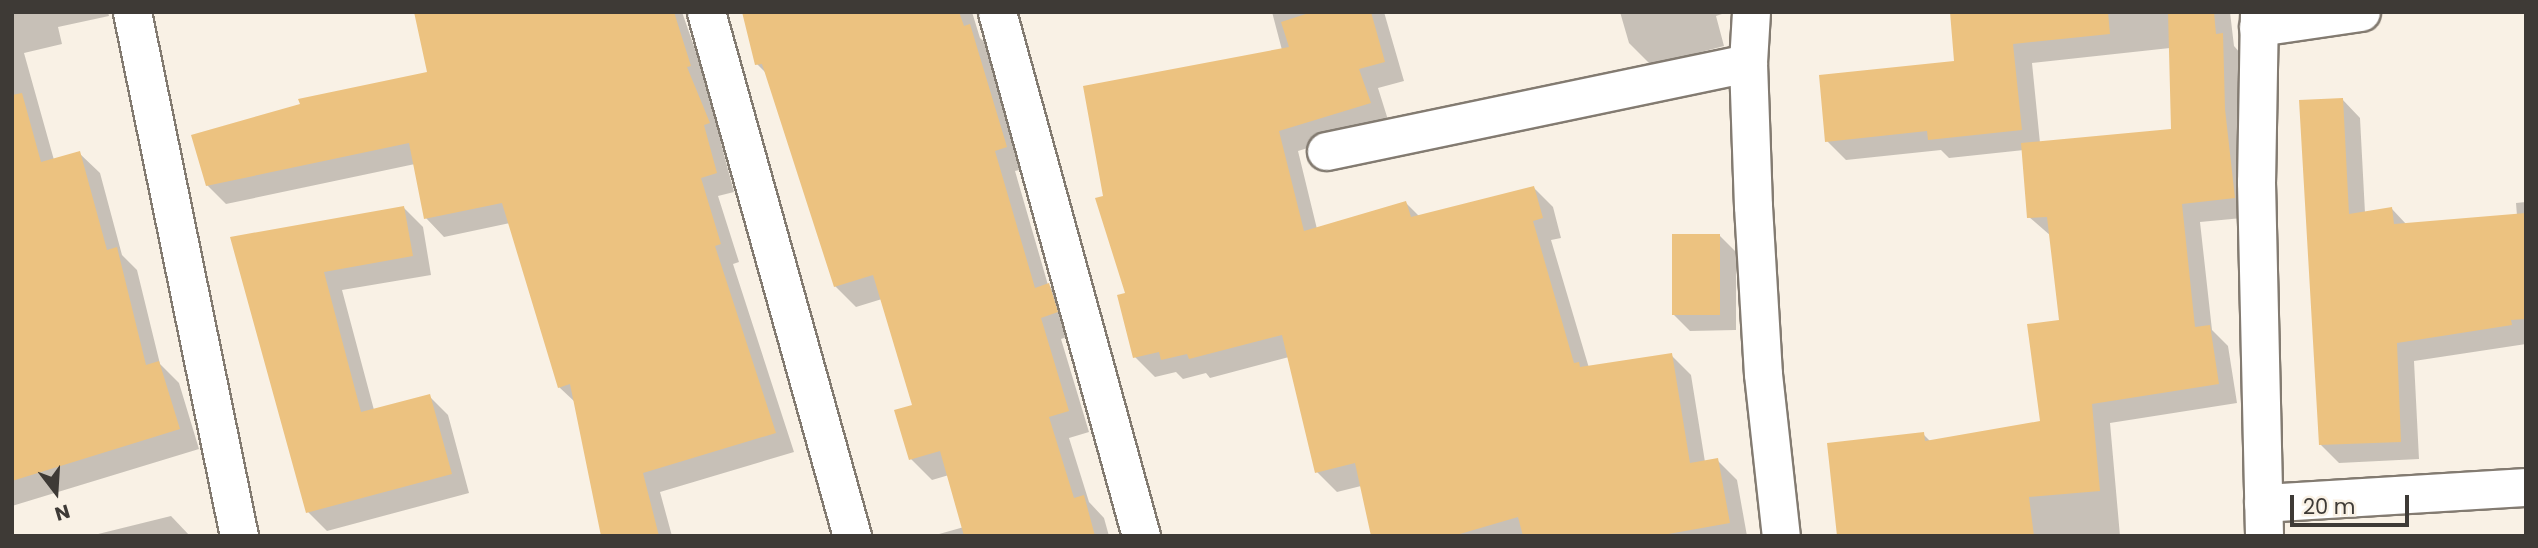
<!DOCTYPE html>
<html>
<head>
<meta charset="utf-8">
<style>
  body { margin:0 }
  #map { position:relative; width:2538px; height:548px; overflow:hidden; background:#f9f1e5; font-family:Poppins,sans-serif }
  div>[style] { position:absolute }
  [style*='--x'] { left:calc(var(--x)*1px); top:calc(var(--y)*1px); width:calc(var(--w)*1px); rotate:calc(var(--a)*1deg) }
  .shadow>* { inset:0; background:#0003 }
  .building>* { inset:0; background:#ecc280; transform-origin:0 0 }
  .roads { filter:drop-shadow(2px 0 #837b71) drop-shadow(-2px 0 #837b71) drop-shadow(0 2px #837b71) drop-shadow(0 -2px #837b71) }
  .minor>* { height:37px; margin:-18.5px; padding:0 18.5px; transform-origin:18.5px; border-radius:18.5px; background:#fff }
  span { translate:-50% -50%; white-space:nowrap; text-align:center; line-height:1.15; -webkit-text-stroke:5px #f9f1e5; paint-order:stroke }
  .frame { position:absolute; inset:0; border:14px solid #3e3a36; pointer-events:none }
  .north { position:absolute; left:21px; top:457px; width:70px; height:70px; -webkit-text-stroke:5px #f9f1e5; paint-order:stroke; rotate:163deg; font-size:19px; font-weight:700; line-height:28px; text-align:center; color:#3e3a36 }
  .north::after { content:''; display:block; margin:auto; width:24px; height:32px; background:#3e3a36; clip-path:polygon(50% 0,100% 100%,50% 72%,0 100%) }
  .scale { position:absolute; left:2290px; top:495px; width:119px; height:32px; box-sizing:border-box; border:4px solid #3e3a36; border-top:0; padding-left:9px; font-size:21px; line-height:24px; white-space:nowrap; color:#3e3a36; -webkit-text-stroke:5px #f9f1e5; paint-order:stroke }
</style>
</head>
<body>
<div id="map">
  <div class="shadow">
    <i style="clip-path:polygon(12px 12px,108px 12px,109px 16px,58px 27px,62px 44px,24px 53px,54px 160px,79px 153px,100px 173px,122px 255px,137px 270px,160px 364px,179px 383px,199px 449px,12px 506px)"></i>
    <i style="clip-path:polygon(416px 12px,682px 12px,727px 141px,721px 143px,734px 192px,718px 196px,739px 262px,733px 264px,794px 452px,660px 492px,672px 536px,604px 536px,576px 403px,559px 387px,510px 223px,444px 237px,426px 218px,415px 164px,226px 204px,207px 185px,429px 74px)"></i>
    <i style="clip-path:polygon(744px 12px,972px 12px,980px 38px,990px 47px,1027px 168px,1015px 171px,1048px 285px,1069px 306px,1078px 333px,1061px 339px,1089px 432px,1069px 438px,1089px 502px,1104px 518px,1109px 536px,932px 536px,964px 527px,949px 475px,932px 480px,911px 459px,914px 406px,882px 299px,856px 307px,835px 286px,767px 74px,757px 64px)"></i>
    <i style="clip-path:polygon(1272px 12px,1384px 12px,1404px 81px,1378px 88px,1389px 123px,1298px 151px,1317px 229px,1406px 203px,1419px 216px,1534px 188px,1553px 207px,1561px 238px,1551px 240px,1589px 368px,1671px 355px,1691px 375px,1705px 462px,1717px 460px,1737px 480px,1747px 536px,1372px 536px,1361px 486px,1337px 492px,1317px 472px,1289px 357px,1210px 378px,1206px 373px,1183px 379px,1176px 372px,1155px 377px,1135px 357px,1128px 294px,1105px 197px,1282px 50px)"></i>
    <i style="clip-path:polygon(1620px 12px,1728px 12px,1716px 16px,1724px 46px,1651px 65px,1629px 43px)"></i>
    <i style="clip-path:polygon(evenodd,1952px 12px,2230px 12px,2234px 46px,2241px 54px,2253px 217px,2200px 222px,2212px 330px,2228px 346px,2237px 403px,2110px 423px,2120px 536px,1839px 536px,1923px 434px,1931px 442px,2042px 422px,2061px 322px,2051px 236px,2029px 217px,2024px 150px,1949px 158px,1941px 150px,1846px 160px,1827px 141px,1956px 62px,1952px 12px,2170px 48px,2172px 131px,2040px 143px,2032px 63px,2170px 48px)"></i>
    <i style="clip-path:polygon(2342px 99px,2360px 118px,2365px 213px,2392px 209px,2407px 225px,2517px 216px,2516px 203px,2526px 202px,2526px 344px,2414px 361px,2419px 459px,2339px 463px,2321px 445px)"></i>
    <i style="clip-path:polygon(404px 208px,423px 227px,431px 275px,342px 290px,374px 410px,429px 396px,448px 415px,469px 493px,327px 531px,308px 512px,233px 238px)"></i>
    <i style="clip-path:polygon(1719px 235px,1736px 252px,1736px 330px,1690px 331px,1673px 314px)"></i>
    <i style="clip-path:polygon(171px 516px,190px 536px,90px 536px)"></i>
  </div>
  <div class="building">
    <i style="clip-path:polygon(414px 12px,674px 12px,691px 66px,687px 67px,710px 123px,704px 125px,717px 173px,701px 178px,721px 244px,715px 246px,776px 433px,643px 473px,659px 536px,601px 536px,570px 384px,558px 388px,502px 203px,424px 219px,409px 143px,206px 186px,191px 135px,300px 104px,298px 99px,427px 72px)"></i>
    <i style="clip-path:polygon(742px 12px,959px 12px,964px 26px,970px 24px,1007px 147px,995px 151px,1035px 288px,1049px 283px,1058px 312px,1041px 318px,1069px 411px,1049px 417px,1074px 498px,1084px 495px,1095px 536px,964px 536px,940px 451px,909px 460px,894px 410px,912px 405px,873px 275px,834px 287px,762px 64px,755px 65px)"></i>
    <i style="clip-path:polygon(1312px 12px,1371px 12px,1385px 62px,1359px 69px,1371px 103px,1279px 131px,1304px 231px,1406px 201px,1411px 217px,1534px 186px,1543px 218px,1533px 221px,1574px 363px,1579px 362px,1580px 367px,1672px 353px,1690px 463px,1718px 458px,1730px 523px,1657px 536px,1523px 536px,1518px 517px,1453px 536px,1371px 536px,1355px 463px,1315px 473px,1282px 335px,1189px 359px,1187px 354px,1161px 360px,1159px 352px,1133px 358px,1117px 295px,1125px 293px,1095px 198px,1103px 196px,1083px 86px,1289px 47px,1281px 22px)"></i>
    <i style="clip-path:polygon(1950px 12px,2108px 12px,2110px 34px,2013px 44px,2022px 130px,1928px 140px,1927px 131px,1825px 142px,1819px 75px,1954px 61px)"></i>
    <i style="clip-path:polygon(2168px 12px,2214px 12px,2216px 34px,2223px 33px,2225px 109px,2235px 198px,2182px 204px,2195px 327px,2210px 325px,2219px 384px,2092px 404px,2100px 491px,2029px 497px,2034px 536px,1837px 536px,1827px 443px,1924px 432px,1925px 441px,2040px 421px,2027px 324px,2059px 320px,2047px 217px,2027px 218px,2021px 143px,2171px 129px)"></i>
    <i style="clip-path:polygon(22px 93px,41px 162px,80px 151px,107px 250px,117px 247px,146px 365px,159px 361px,180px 429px,12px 481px,12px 95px)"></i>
    <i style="clip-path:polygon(2343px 98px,2349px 214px,2392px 207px,2394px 224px,2526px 213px,2526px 319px,2511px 320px,2512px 325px,2397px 343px,2401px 442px,2319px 445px,2299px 100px)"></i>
    <i style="clip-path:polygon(404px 206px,413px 256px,324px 272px,361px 412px,430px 394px,452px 474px,306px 513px,230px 237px)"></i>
    <i style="left:1672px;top:234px;width:48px;height:81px"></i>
  </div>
  <div class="roads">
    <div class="minor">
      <i style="--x:132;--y:12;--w:535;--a:78.46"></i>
      <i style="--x:706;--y:12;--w:544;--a:74.43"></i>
      <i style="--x:997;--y:12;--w:543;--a:74.63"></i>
      <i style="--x:1751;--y:12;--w:51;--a:93.4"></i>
      <i style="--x:1748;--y:63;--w:143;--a:88"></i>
      <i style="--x:1753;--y:206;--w:168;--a:86.6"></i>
      <i style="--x:1763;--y:374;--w:163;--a:83.7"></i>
      <i style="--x:2259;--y:12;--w:170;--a:91"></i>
      <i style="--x:2256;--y:182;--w:354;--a:88.7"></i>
      <i style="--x:2258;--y:27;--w:104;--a:-8.3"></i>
      <i style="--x:1326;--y:151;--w:431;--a:-11.8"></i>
      <i style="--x:2263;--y:503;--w:263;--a:-3.5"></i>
    </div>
  </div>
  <div class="frame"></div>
  <div class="north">N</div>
  <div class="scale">20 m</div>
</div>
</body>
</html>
